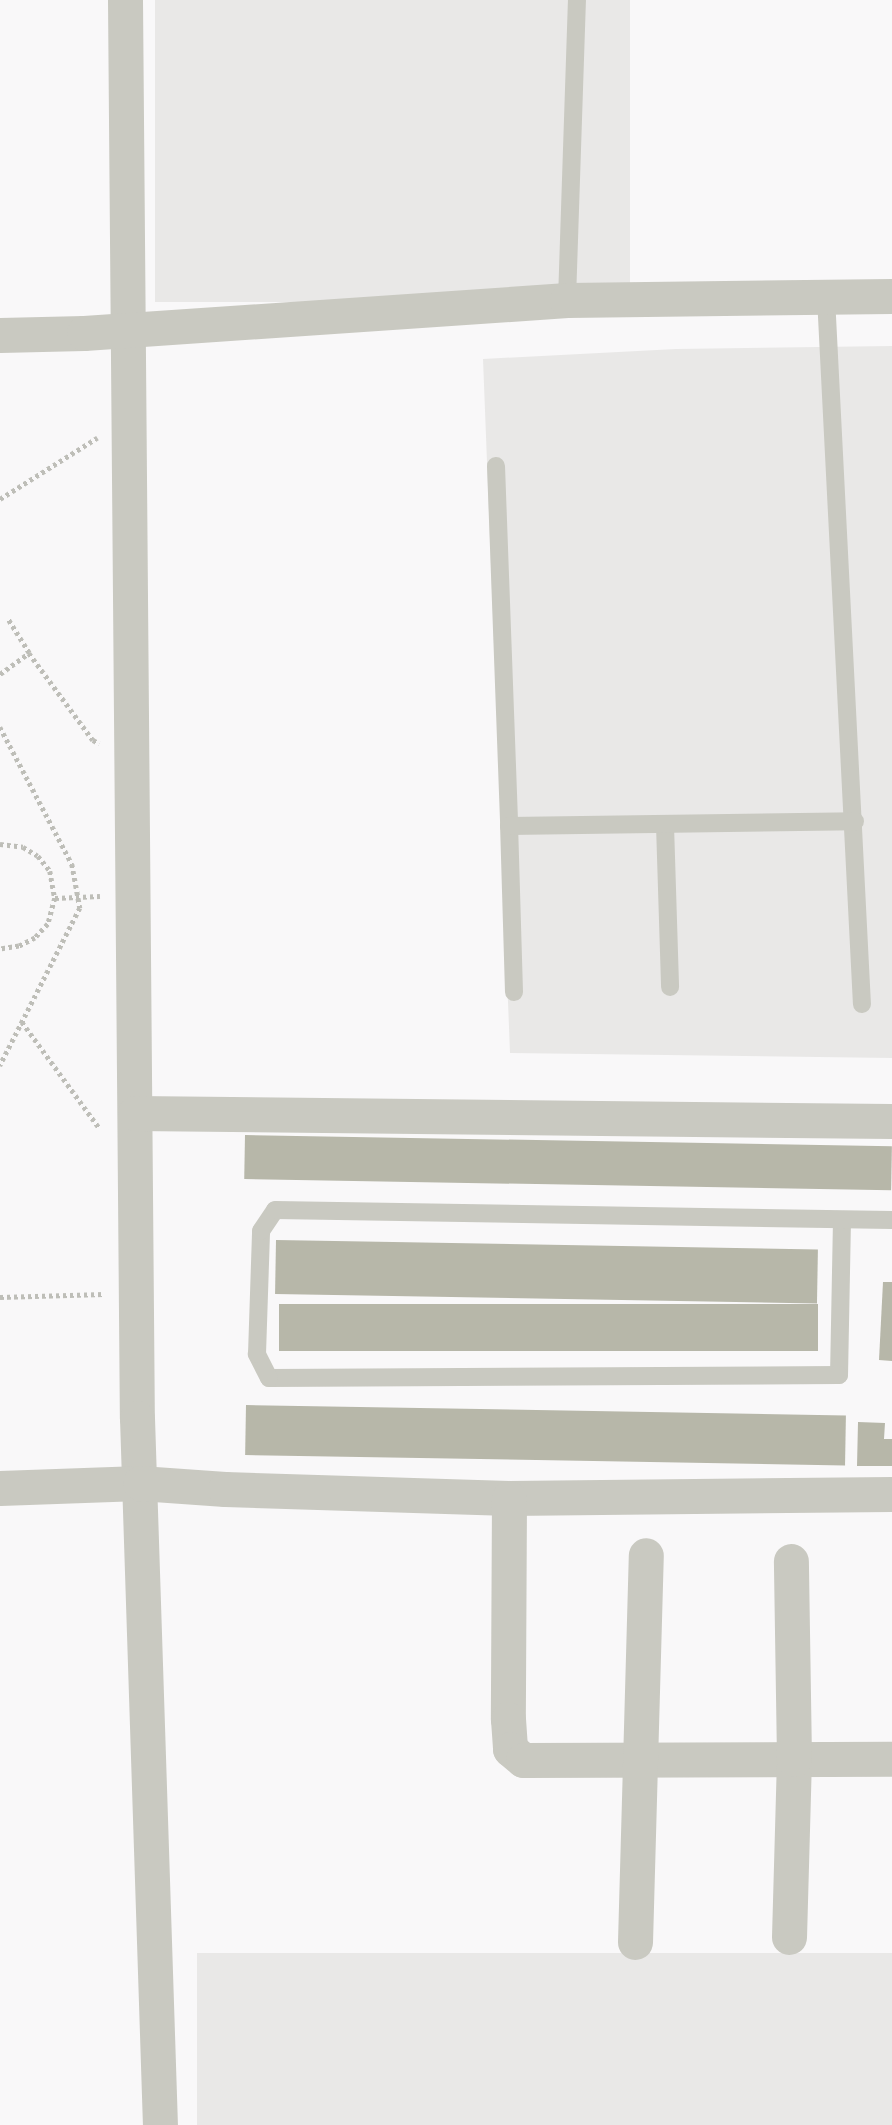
<!DOCTYPE html>
<html>
<head>
<meta charset="utf-8">
<style>
  body { margin:0 }
  #map { position:relative; width:892px; height:2125px; overflow:hidden; background:#f9f8f9; font-family:"Asap Condensed",sans-serif }
  div>[style] { position:absolute }
  [style*='--x'] { left:calc(var(--x)*1px); top:calc(var(--y)*1px); width:calc(var(--w)*1px); rotate:calc(var(--a)*1deg) }
  .built>* { inset:0; background:#e9e8e7; transform-origin:0 0 }
  .building>* { inset:0; background:#b7b7a9; transform-origin:0 0 }
  .path>* { height:4.5px; margin-top:-2.25px; transform-origin:0; background:repeating-linear-gradient(90deg,#bebeb8 0 3.5px,transparent 0 7px) }
  .service>* { height:18px; margin:-9px; padding:0 9px; transform-origin:9px; border-radius:9px; background:#c9c9c1 }
  .minor>* { height:35px; margin:-17.5px; padding:0 17.5px; transform-origin:17.5px; border-radius:17.5px; background:#c9c9c1 }
  span { translate:-50% -50%; white-space:nowrap; text-align:center; line-height:1.15; -webkit-text-stroke:7px #fff; paint-order:stroke }
</style>
</head>
<body>
<div id="map">
  <div class="built">
    <i style="left:155px;top:0;width:475px;height:302px"></i>
    <i style="clip-path:polygon(892px 346px,892px 1058px,510px 1053px,483px 359px,676px 349px)"></i>
    <i style="left:892px;top:1953px;width:172px;height:695px;rotate:90deg"></i>
  </div>
  <div class="building">
    <i style="left:245px;top:1135px;width:647px;height:44px;rotate:1deg"></i>
    <i style="left:276px;top:1240px;width:542px;height:54px;rotate:1deg"></i>
    <i style="clip-path:polygon(883px 1282px,892px 1282px,892px 1361px,879px 1360px)"></i>
    <i style="left:279px;top:1304px;width:539px;height:47px"></i>
    <i style="left:246px;top:1405px;width:600px;height:50px;rotate:1deg"></i>
    <i style="clip-path:polygon(858px 1422px,885px 1423px,884px 1439px,892px 1439px,892px 1466px,857px 1466px)"></i>
  </div>
  <div class="path">
    <i style="--x:0;--y:499;--w:115;--a:-32.2"></i>
    <i style="--x:29;--y:653;--w:108;--a:53.7"></i>
    <i style="--x:93;--y:740;--w:7;--a:27"></i>
    <i style="--x:0;--y:674;--w:36;--a:-36"></i>
    <i style="--x:29;--y:653;--w:40;--a:-122"></i>
    <i style="--x:0;--y:727;--w:155;--a:62.3"></i>
    <i style="--x:72;--y:864;--w:45;--a:79.7"></i>
    <i style="--x:80;--y:908;--w:177;--a:116.9"></i>
    <i style="--x:0;--y:844;--w:23;--a:7"></i>
    <i style="--x:23;--y:847;--w:17;--a:31"></i>
    <i style="--x:38;--y:856;--w:19;--a:51"></i>
    <i style="--x:50;--y:871;--w:27;--a:80"></i>
    <i style="--x:55;--y:898;--w:27;--a:105"></i>
    <i style="--x:48;--y:924;--w:19;--a:133"></i>
    <i style="--x:35;--y:938;--w:18;--a:153"></i>
    <i style="--x:19;--y:946;--w:19;--a:171"></i>
    <i style="--x:55;--y:898;--w:45;--a:-2.5"></i>
    <i style="--x:22;--y:1022;--w:132;--a:53.9"></i>
    <i style="--x:0;--y:1297;--w:104;--a:-1.7"></i>
  </div>
  <div class="service">
    <i style="--x:826;--y:297;--w:708;--a:87.09"></i>
    <i style="--x:567;--y:300;--w:300;--a:-88.1"></i>
    <i style="--x:496;--y:466;--w:360;--a:87.9"></i>
    <i style="--x:665;--y:825;--w:162;--a:88.2"></i>
    <i style="--x:514;--y:992;--w:166;--a:-91.7"></i>
    <i style="--x:509;--y:826;--w:346;--a:-0.8"></i>
    <i style="--x:842;--y:1220;--w:155;--a:91.1"></i>
    <i style="--x:839;--y:1375;--w:570;--a:179.7"></i>
    <i style="--x:269;--y:1378;--w:27;--a:-117"></i>
    <i style="--x:257;--y:1354;--w:123;--a:-88.1"></i>
    <i style="--x:261;--y:1231;--w:25;--a:-56"></i>
    <i style="--x:275;--y:1210;--w:617;--a:0.93"></i>
  </div>
  <div class="minor">
    <i style="--x:125;--y:0;--w:1418;--a:89.52"></i>
    <i style="--x:137;--y:1418;--w:707;--a:88.14"></i>
    <i style="--x:0;--y:335;--w:84;--a:-1.4"></i>
    <i style="--x:84;--y:333;--w:484;--a:-3.9"></i>
    <i style="--x:567;--y:300;--w:325;--a:-0.7"></i>
    <i style="--x:135;--y:1113;--w:757;--a:0.61"></i>
    <i style="--x:0;--y:1488;--w:140;--a:-2"></i>
    <i style="--x:140;--y:1483;--w:85;--a:4"></i>
    <i style="--x:225;--y:1489;--w:284;--a:1.8"></i>
    <i style="--x:509;--y:1498;--w:383;--a:-0.6"></i>
    <i style="--x:509;--y:1498;--w:221;--a:90.3"></i>
    <i style="--x:508;--y:1719;--w:30;--a:86"></i>
    <i style="--x:510;--y:1749;--w:17;--a:40"></i>
    <i style="--x:523;--y:1760;--w:369;--a:-0.2"></i>
    <i style="--x:789;--y:1937;--w:178;--a:-88.4"></i>
    <i style="--x:794;--y:1759;--w:198;--a:-90.9"></i>
    <i style="--x:635;--y:1942;--w:387;--a:-88.4"></i>
  </div>
</div>
</body>
</html>
